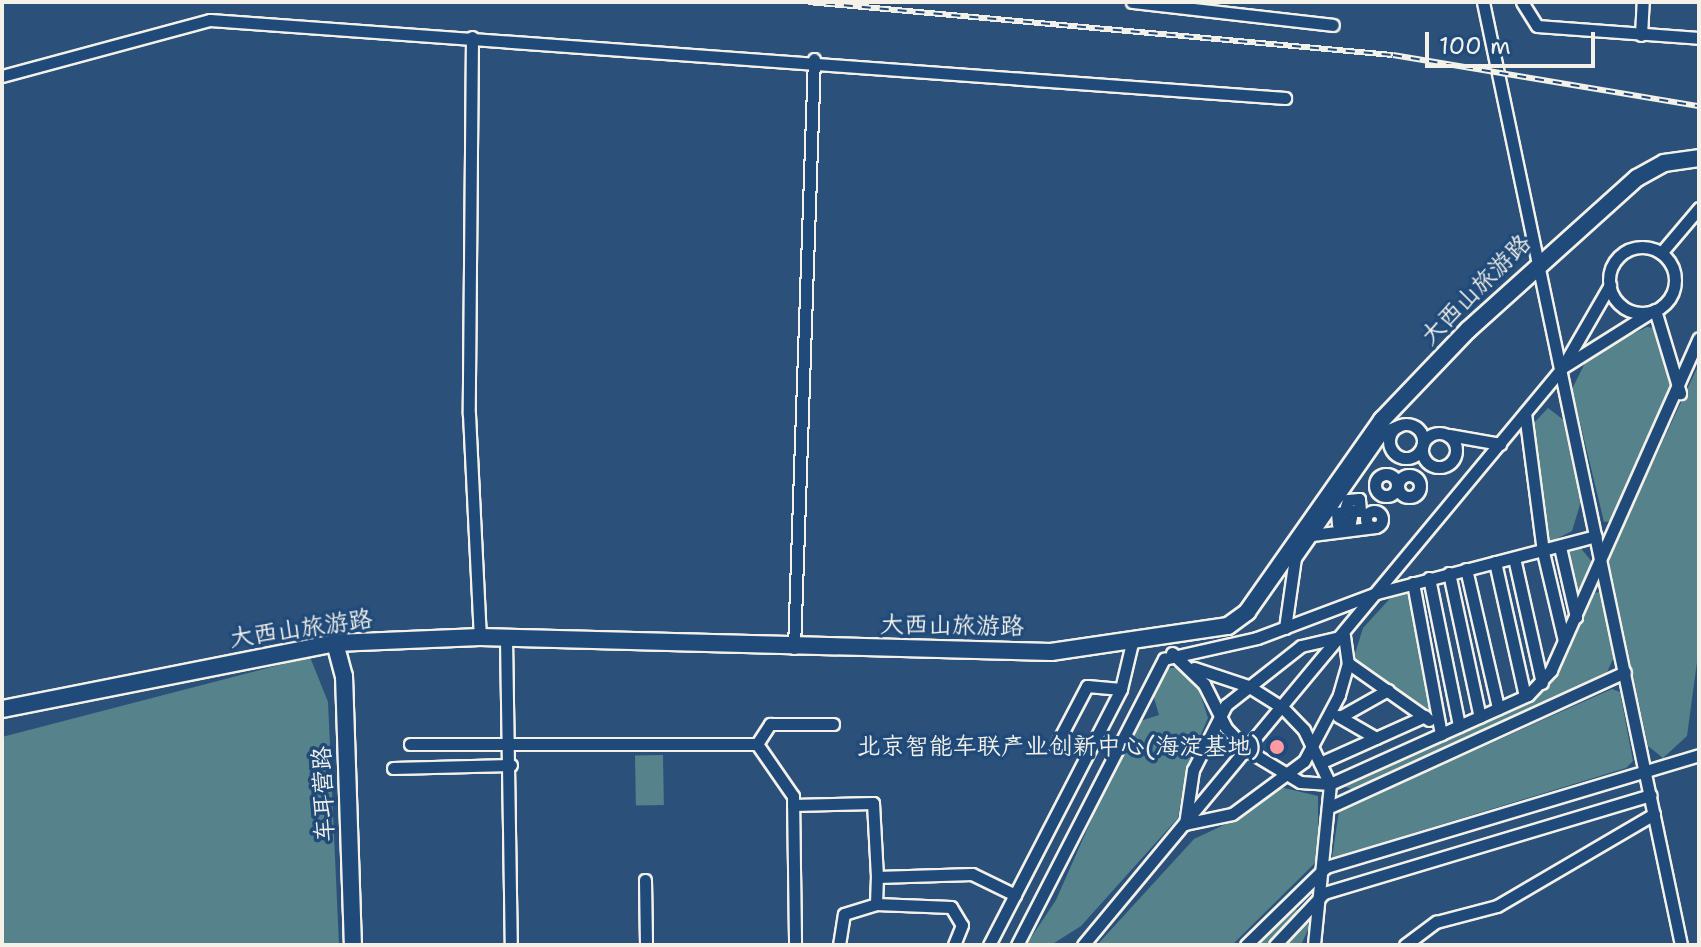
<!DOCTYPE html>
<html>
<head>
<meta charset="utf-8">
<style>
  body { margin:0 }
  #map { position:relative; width:1701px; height:947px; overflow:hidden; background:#2b517b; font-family:"Shantell Sans","LXGW WenKai TC",sans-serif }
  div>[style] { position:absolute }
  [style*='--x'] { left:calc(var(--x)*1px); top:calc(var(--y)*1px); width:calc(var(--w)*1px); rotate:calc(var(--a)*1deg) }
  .green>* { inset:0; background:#56828b; transform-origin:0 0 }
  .roads { filter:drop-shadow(2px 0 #f4f1e8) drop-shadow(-2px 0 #f4f1e8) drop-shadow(0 2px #f4f1e8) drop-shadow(0 -2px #f4f1e8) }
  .street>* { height:11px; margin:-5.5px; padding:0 5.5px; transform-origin:5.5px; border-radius:5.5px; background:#1f4a7a }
  .street>.ring { margin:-5.5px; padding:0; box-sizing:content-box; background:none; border:11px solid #1f4a7a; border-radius:50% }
  .secondary>* { height:16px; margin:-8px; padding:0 8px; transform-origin:8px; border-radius:8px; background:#1f4a7a }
  .rail>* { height:6px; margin-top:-3px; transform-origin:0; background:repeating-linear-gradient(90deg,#1f4a7a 0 9px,#f4f1e8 0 18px); box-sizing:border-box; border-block:2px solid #f4f1e8 }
  .dots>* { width:22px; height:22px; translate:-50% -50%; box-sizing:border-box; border:4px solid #1f4a7a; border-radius:50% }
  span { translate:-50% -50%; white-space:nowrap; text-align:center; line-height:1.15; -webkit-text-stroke:7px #1f4a7a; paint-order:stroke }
  .street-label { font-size:24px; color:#f4f1e8 }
  .poi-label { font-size:24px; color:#f4f1e8 }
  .right { translate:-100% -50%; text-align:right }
  .frame { position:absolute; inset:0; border:4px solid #f4f1e8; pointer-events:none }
  .scale { position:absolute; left:1425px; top:32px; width:170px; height:36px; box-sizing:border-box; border:4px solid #f4f1e8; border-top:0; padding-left:10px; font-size:24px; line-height:28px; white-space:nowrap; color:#f4f1e8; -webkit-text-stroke:6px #1f4a7a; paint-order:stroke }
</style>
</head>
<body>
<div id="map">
  <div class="green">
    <i style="clip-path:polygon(1647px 327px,1654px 328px,1673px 383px,1613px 521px,1604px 522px,1572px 389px,1589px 355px)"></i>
    <i style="clip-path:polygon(1699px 364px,1699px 647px,1687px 736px,1663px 758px,1648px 746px,1608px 558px)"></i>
    <i style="clip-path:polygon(1548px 408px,1565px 421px,1582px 498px,1572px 531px,1546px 544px,1533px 424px)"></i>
    <i style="clip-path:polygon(1580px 547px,1592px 562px,1576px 599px,1566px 553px)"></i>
    <i style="clip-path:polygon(1409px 590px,1433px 717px,1353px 660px,1363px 628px,1395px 593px)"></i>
    <i style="clip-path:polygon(1601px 592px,1615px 655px,1607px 672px,1359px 792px,1338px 784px,1543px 691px,1557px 677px,1593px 593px)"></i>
    <i style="clip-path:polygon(310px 657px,328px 702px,339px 945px,2px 945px,2px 737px)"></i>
    <i style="clip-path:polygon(1179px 667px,1197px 684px,1208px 718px,1187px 767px,1178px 818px,1081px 926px,1051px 945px,1026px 945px,1056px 900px,1134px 723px,1159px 715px,1152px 691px,1165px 669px)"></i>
    <i style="clip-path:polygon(1612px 689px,1620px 692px,1633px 761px,1626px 768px,1332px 858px,1339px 811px)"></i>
    <i style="left:663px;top:755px;width:50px;height:28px;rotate:89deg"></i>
    <i style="clip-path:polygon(1280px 787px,1318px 796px,1318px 860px,1232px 945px,1097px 945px,1194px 839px,1243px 816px)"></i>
    <i style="clip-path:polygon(1292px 904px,1298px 911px,1269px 945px,1253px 945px)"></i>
    <i style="clip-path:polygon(1311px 923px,1301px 945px,1286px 945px,1305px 924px)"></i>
  </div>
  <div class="roads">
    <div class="street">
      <i style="--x:1132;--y:2;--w:202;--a:6.5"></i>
      <i style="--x:1483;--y:2;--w:964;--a:78.14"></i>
      <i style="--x:1522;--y:2;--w:28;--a:58"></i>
      <i style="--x:1537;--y:26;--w:162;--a:4.2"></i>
      <i style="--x:1641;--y:35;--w:33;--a:-87"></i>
      <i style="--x:472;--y:37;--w:377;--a:90.5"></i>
      <i style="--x:469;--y:414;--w:223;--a:87.2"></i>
      <i style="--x:2;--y:76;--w:215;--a:-15.1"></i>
      <i style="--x:210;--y:20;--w:1078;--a:4.15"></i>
      <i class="ring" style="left:1609px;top:247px;width:55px;height:55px"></i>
      <i style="--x:1661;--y:253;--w:59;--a:-49.8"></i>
      <i style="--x:1655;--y:310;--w:87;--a:73.2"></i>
      <i style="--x:1565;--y:366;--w:99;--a:-32.2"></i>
      <i style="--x:1525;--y:413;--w:140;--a:82.6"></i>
      <i style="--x:1543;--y:552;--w:91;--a:76.7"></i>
      <i class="ring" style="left:1389px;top:424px;width:23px;height:23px"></i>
      <i class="ring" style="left:1422px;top:433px;width:23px;height:23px"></i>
      <i style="--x:1449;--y:435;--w:52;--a:10"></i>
      <i class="ring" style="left:1375px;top:474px;width:11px;height:11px"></i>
      <i class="ring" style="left:1398px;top:475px;width:11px;height:11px"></i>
      <i class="ring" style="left:1366px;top:511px;width:5px;height:5px"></i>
      <i style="--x:1349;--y:511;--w:11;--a:0"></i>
      <i style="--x:1360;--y:511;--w:12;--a:-95"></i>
      <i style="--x:1359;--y:499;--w:11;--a:175"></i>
      <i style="--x:1348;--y:500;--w:7;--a:106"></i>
      <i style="--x:1346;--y:507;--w:5;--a:53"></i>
      <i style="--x:1349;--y:511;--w:6;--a:72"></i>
      <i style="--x:1351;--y:517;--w:5;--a:101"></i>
      <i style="--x:1350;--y:522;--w:12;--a:171"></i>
      <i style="--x:1338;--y:524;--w:11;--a:-95"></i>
      <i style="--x:1337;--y:513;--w:12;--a:-9"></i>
      <i style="--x:1312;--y:535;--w:64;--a:-7.1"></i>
      <i style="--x:1560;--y:547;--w:72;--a:77.1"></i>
      <i style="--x:1514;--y:558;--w:128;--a:77.4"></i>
      <i style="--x:1495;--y:562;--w:137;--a:77.4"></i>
      <i style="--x:1466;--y:569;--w:143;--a:77"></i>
      <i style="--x:1449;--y:573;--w:147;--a:77.9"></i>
      <i style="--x:1429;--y:578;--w:151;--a:78.5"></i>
      <i style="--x:1413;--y:583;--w:154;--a:79.5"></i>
      <i style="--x:1285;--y:628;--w:71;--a:-81.9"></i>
      <i style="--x:1295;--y:558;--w:154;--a:-55.1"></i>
      <i style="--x:1383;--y:432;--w:17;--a:-21"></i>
      <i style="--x:1344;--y:636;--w:27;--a:82"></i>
      <i style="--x:1348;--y:663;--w:33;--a:106"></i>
      <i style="--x:1339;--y:695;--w:75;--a:117.9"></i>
      <i style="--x:1304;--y:761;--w:89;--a:143.6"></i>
      <i style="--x:1232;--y:814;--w:48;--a:168"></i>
      <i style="--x:1185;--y:824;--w:55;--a:-81.6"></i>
      <i style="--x:1193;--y:770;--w:73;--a:-63.1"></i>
      <i style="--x:1226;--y:705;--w:95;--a:-38.2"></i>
      <i style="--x:1301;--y:646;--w:44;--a:-13.1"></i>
      <i style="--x:506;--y:638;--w:307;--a:89.1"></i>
      <i style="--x:794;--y:648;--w:589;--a:-88.06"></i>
      <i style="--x:1172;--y:653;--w:45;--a:44.1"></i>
      <i style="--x:1204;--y:684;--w:49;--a:63.4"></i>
      <i style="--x:1226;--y:728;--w:30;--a:46"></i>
      <i style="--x:1247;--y:750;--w:62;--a:31.1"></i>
      <i style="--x:1300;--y:782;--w:30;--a:4"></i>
      <i style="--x:1330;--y:784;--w:217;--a:-24.2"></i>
      <i style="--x:1528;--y:695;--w:34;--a:-47"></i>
      <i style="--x:1551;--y:670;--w:363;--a:-66"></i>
      <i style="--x:1348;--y:663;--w:99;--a:35.1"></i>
      <i style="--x:1194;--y:668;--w:57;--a:18.4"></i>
      <i style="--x:1248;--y:686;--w:41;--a:32.2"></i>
      <i style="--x:1283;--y:708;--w:30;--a:46"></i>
      <i style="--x:1304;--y:730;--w:60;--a:64.3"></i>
      <i style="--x:1330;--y:784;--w:162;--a:95.7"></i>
      <i style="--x:1338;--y:716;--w:44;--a:30.1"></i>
      <i style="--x:1340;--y:717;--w:55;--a:-29.4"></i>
      <i style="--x:410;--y:744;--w:347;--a:0"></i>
      <i style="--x:757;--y:744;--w:63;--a:55.3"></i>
      <i style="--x:793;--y:796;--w:149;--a:89.2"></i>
      <i style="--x:757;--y:744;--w:24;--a:-57"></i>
      <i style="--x:770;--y:724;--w:63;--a:0"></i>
      <i style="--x:1055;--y:747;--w:69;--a:-62.3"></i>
      <i style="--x:1087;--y:686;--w:34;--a:5"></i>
      <i style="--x:1320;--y:763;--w:115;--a:-24.1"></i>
      <i style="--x:393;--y:768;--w:118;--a:-1.5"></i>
      <i style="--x:793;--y:805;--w:80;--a:-1.4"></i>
      <i style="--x:873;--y:803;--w:74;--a:86.9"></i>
      <i style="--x:877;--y:877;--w:95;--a:-1.8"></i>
      <i style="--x:972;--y:874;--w:48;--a:26"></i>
      <i style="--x:1332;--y:806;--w:322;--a:-24.6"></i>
      <i style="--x:645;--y:880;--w:65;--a:89.1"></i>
      <i style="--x:876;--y:904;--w:75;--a:2.3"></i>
      <i style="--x:951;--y:907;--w:21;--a:59"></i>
      <i style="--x:962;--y:925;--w:22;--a:112"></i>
      <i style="--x:839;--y:945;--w:31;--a:-81"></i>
      <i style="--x:844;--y:914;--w:34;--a:-17"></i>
      <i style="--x:876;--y:904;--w:27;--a:-88"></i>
      <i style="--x:989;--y:945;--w:288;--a:-62.7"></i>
      <i style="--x:1121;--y:689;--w:47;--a:-76.6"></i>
      <i style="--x:1017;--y:945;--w:322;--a:-62.8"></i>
      <i style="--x:1164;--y:659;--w:95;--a:-12.7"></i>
      <i style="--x:1257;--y:638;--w:128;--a:-20.6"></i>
      <i style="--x:1377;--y:593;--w:226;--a:-14.6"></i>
      <i style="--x:1083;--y:945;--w:750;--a:-50.3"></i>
      <i style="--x:1562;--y:368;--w:96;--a:-60"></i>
      <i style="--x:1246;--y:945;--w:112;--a:-44.3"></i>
      <i style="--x:1326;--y:867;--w:389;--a:-16.7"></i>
      <i style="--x:1275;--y:945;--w:71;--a:-46.7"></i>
      <i style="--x:1324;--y:893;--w:341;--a:-16.7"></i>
      <i style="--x:1405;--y:945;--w:39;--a:-37"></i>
      <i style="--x:1436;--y:922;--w:63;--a:-14.7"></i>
      <i style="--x:1497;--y:906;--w:182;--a:-30.4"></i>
    </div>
    <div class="secondary">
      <i style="--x:335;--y:643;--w:34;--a:75"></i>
      <i style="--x:344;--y:676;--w:269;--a:88.1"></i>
      <i style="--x:2;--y:709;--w:339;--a:-11.2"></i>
      <i style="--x:335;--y:643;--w:145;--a:-2.4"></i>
      <i style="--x:480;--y:637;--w:571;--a:1.5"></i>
      <i style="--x:1051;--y:652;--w:179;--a:-8.4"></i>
      <i style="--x:1228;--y:626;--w:24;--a:-36"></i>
      <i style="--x:1247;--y:612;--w:235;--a:-54.9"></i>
      <i style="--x:1382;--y:420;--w:124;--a:-46.3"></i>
      <i style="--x:1468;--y:330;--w:227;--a:-42"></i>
      <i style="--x:1637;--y:178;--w:31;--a:-29"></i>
      <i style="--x:1664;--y:163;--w:35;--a:-8"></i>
    </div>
  </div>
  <div class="rail">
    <i style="--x:808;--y:2;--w:587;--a:5.18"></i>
    <i style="--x:1393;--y:55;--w:310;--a:9.5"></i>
  </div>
  <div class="dots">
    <i style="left:1277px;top:747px;background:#ff9aa2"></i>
  </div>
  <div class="street-label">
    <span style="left:1476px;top:290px;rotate:-45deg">大西山旅游路</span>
    <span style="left:952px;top:626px;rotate:1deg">大西山旅游路</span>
    <span style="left:301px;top:629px;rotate:-8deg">大西山旅游路</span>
    <span style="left:324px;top:794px;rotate:-92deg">车耳营路</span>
  </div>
  <div class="poi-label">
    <span class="right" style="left:1261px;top:747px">北京智能车联产业创新中心(海淀基地)</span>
  </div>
  <div class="frame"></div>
  <div class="scale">100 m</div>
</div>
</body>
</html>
